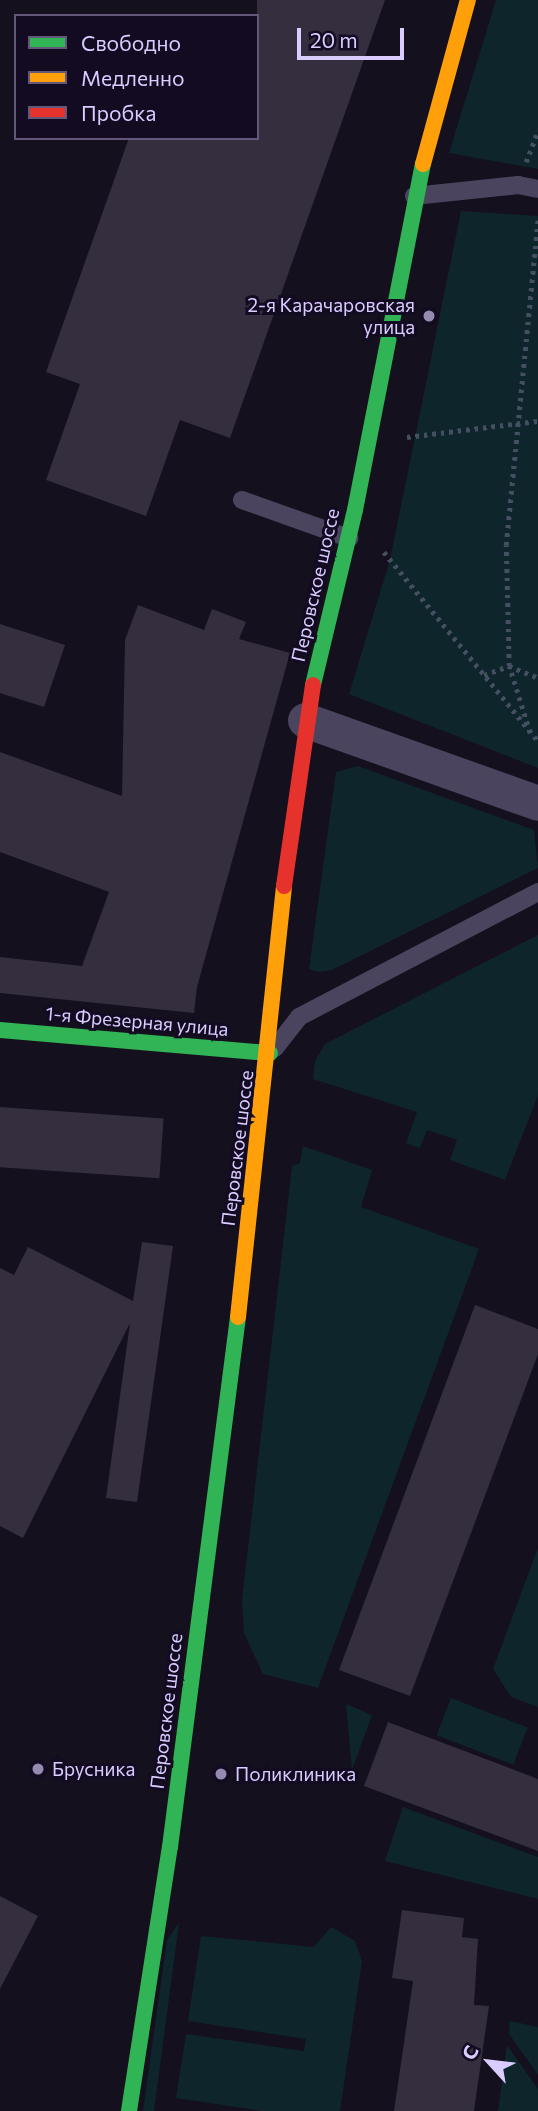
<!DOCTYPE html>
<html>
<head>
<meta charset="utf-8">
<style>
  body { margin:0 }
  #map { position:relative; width:538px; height:2111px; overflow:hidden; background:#14101d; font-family:Commissioner,sans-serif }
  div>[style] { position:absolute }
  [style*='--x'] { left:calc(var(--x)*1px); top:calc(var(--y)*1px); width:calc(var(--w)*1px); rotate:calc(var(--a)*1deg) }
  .green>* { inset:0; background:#0e262b; transform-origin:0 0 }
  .building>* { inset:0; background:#342e3f; transform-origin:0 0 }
  .path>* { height:4.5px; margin-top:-2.25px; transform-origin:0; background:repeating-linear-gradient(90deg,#444f61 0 3.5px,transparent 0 8.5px) }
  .lane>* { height:18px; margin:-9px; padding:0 9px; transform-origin:9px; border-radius:9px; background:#4a445e }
  .street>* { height:35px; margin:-17.5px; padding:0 17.5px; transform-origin:17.5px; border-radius:17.5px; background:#4a445e }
  .fast>* { height:16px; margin:-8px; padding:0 8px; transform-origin:8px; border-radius:8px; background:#30b455 }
  .slow>* { height:16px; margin:-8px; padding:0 8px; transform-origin:8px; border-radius:8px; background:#ff9f0a }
  .jam>* { height:16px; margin:-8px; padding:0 8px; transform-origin:8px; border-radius:8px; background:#e5322d }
  .dots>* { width:19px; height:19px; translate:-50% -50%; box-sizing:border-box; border:4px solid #130b22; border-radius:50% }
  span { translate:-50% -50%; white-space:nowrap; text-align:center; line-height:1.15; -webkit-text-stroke:6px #130b22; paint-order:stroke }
  .poi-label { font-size:19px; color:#daccff }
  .right { translate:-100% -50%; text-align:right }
  .left { translate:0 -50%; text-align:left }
  .street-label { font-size:19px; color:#daccff }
  .legend { position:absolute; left:14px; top:14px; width:245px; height:126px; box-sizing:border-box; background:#130b22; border:2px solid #63587a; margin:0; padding:9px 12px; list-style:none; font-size:21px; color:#daccff }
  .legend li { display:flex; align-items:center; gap:14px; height:35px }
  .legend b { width:35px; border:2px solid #63587a }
  .north { position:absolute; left:454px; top:2027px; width:70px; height:70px; -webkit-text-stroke:5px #130b22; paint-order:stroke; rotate:297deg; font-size:19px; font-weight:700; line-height:28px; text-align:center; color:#daccff }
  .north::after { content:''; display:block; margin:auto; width:24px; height:32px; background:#daccff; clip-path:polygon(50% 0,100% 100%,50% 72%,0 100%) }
  .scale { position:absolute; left:297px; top:28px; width:107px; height:32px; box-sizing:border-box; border:4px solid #daccff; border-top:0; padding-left:9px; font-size:21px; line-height:24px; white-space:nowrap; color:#daccff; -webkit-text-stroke:5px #130b22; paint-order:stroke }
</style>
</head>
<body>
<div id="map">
  <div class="green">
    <i style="clip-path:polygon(496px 0,538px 0,538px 169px,449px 153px)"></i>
    <i style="clip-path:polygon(461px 211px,538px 216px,538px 768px,349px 694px,390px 560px)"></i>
    <i style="clip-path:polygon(358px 766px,534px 830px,538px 868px,332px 970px,318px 972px,309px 969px,336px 772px)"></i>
    <i style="clip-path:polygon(538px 935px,538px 1095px,505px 1180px,450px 1160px,457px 1140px,427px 1130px,420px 1148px,406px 1143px,417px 1112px,313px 1079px,315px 1061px,325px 1044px)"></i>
    <i style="clip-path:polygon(303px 1146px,372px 1170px,361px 1207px,479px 1249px,318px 1688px,263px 1674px,244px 1633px,242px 1600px,292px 1166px,300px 1163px)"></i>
    <i style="clip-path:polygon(538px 1548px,538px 1707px,511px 1697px,493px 1669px)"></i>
    <i style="left:451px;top:1698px;width:82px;height:40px;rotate:21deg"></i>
    <i style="clip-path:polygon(346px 1704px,372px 1715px,352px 1770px)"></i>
    <i style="clip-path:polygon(403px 1807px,538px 1857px,538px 1899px,385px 1861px)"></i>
    <i style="clip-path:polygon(179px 1923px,154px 2111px,143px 2111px,167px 1940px)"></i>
    <i style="clip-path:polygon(331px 1927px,355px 1941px,362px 1961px,340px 2111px,262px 2111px,176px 2098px,186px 2034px,304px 2051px,306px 2039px,188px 2021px,201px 1936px,314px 1947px)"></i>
    <i style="clip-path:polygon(510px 2021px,538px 2027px,538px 2075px,509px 2034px)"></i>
    <i style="clip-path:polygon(507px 2045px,538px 2089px,538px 2111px,498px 2111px)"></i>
  </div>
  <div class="building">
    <i style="clip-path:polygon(257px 0,385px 0,230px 438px,180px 420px,146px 516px,46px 480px,80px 384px,46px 372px,129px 138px,257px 138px)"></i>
    <i style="clip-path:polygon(138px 605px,204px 630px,212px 609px,246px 622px,239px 639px,290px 653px,197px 987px,194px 1013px,0 993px,0 957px,82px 966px,109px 892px,0 852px,0 752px,122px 796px,125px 640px)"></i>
    <i style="clip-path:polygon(0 624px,65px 645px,44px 707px,0 693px)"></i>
    <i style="left:0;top:1107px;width:164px;height:60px;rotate:4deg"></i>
    <i style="clip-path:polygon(142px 1242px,173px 1246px,137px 1502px,106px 1498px,130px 1323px,23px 1538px,0 1526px,0 1268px,14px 1275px,28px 1247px,133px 1301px)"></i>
    <i style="clip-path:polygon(475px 1305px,538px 1329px,538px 1354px,410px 1696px,339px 1670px)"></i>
    <i style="clip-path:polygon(388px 1722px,538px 1779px,538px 1851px,364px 1786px)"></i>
    <i style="clip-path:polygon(0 1896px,38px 1916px,0 1989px)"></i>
    <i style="clip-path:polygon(402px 1910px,464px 1918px,462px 1937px,478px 1939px,474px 2005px,489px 2006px,474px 2111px,394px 2111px,413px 1981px,392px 1978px)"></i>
  </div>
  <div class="path">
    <i style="--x:526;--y:162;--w:34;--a:-69"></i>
    <i style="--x:407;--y:437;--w:132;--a:-7"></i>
    <i style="--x:384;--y:552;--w:244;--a:50.8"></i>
    <i style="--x:484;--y:675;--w:27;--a:-20"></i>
    <i style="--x:509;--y:666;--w:31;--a:22"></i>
    <i style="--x:530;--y:733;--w:70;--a:-107.4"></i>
    <i style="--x:509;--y:666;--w:121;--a:-91.4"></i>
    <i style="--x:506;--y:545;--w:326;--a:-84.4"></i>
  </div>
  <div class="lane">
    <i style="--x:414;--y:196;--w:105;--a:-6"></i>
    <i style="--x:518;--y:185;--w:20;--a:11"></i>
    <i style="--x:242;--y:500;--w:114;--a:19.6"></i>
    <i style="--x:275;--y:1048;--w:39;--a:-52"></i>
    <i style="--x:299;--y:1017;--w:270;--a:-27.6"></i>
  </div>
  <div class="street">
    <i style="--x:305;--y:720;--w:247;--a:19.6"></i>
  </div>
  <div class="fast">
    <i style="--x:313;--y:685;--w:180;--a:-76.5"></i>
    <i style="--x:355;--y:510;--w:353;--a:-78.9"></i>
    <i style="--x:0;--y:1030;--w:271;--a:4.9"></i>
    <i style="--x:129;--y:2111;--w:267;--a:-81.2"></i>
    <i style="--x:170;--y:1847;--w:534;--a:-82.69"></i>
  </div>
  <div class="slow">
    <i style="--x:423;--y:164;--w:170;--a:-74.7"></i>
    <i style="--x:238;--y:1317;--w:433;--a:-83.9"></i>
  </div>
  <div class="jam">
    <i style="--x:284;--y:886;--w:203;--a:-81.8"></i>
  </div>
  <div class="dots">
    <i style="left:429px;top:316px;background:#958ab0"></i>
    <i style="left:38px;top:1769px;background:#958ab0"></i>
    <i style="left:221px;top:1774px;background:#958ab0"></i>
  </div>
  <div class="poi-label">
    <span class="right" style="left:415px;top:316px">2-я Карачаровская<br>улица</span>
    <span class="left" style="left:52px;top:1769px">Брусника</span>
    <span class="left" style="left:235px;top:1774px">Поликлиника</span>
  </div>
  <div class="street-label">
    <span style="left:315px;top:585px;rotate:-77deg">Перовское шоссе</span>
    <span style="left:137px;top:1021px;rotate:5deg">1-я Фрезерная улица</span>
    <span style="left:237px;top:1148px;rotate:-83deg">Перовское шоссе</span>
    <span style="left:166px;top:1711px;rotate:-83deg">Перовское шоссе</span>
  </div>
  <ul class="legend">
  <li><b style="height:9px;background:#30b455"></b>Свободно</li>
  <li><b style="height:9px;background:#ff9f0a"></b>Медленно</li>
  <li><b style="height:9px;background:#e5322d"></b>Пробка</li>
  </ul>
  <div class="north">С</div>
  <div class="scale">20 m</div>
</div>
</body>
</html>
